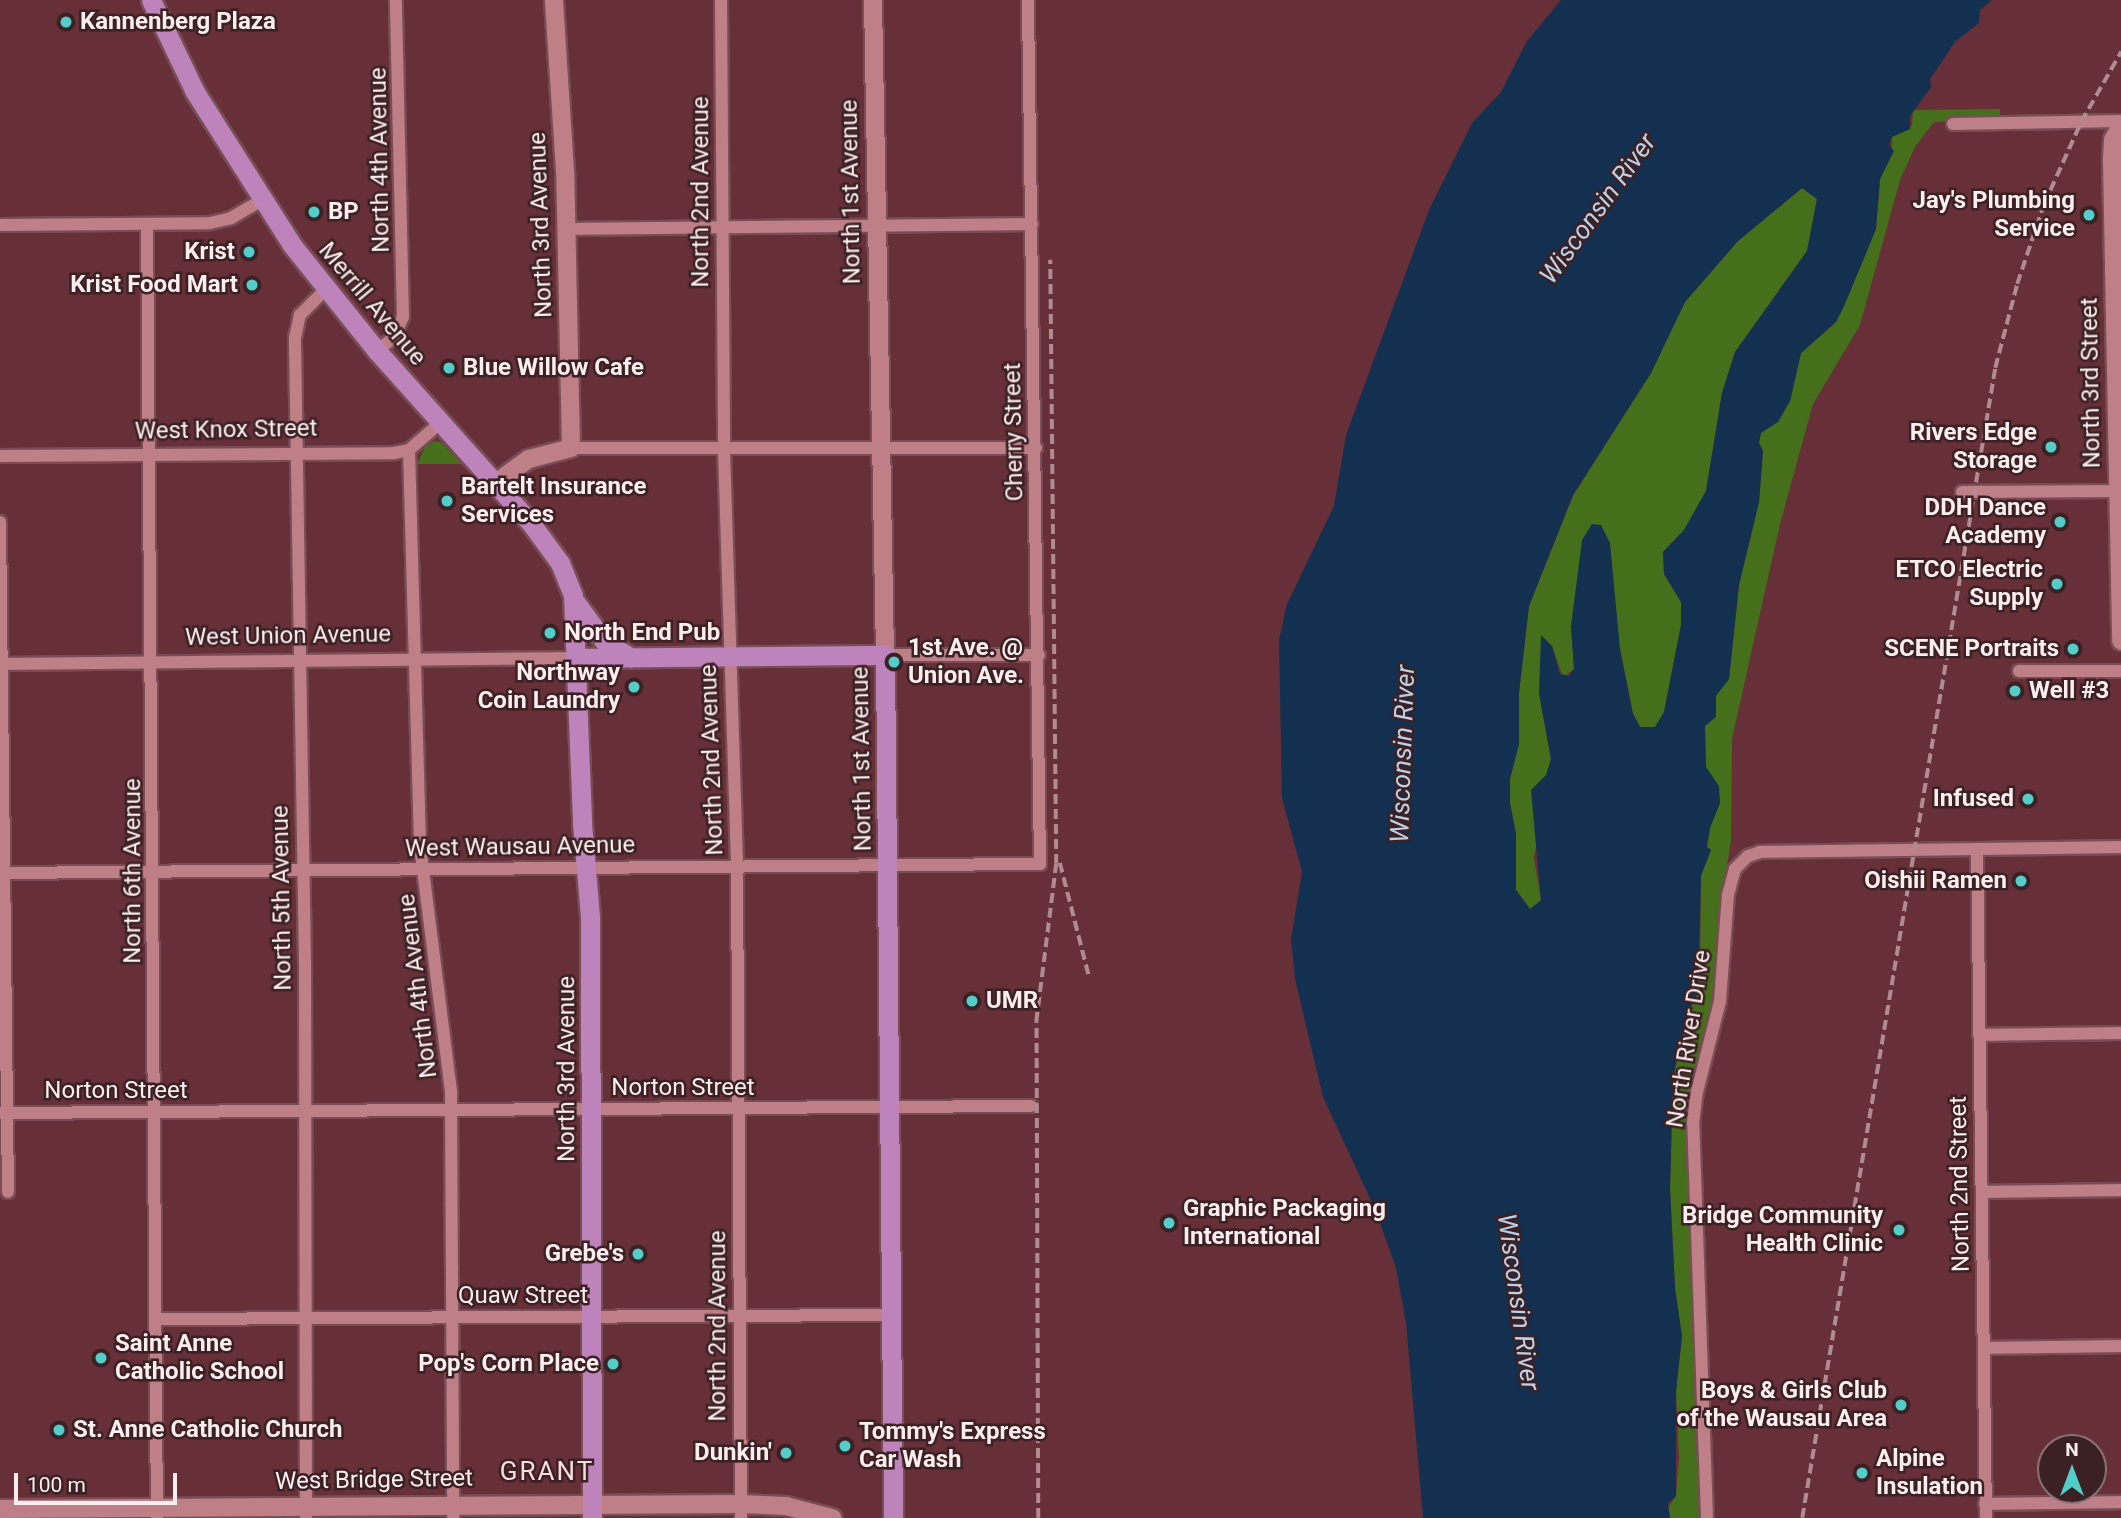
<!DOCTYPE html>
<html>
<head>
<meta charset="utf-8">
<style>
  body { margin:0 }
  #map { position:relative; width:2121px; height:1518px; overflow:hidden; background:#672f38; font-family:Roboto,sans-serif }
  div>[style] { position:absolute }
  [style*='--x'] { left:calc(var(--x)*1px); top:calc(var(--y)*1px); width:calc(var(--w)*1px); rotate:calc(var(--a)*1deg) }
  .green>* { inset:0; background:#466f1b }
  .water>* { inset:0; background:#133050 }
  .roads { filter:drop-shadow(2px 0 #784d55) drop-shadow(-2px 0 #784d55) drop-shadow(0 2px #784d55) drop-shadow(0 -2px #784d55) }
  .street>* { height:12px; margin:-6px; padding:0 6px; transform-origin:6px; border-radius:6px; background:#bf7f86 }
  .secondary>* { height:18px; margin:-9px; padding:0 9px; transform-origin:9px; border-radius:9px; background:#bf7f86 }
  .primary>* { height:19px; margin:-9.5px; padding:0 9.5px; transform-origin:9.5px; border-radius:9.5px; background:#be83bb }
  .rail>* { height:3.5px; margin-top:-1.75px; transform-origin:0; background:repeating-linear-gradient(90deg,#b08c91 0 10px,transparent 0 15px) }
  .dots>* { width:19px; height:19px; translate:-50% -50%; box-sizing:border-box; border:4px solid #3b2124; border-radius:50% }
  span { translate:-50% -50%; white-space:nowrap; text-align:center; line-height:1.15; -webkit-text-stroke:5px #3b2124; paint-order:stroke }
  .poi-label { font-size:24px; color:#fcedee; font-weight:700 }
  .left { translate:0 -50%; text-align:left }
  .right { translate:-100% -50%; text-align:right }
  .street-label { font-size:24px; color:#fcedee }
  .water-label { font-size:26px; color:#bcd1e8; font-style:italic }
  .neighbourhood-label { font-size:26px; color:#f9dcde; letter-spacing:2px }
  .north { position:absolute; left:2037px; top:1434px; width:70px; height:70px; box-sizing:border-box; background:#3b2124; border:2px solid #887375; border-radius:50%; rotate:0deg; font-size:19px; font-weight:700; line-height:28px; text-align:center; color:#fcedee }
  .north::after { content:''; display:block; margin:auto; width:24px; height:32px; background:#53cdc9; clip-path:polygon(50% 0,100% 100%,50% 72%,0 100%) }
  .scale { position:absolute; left:14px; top:1473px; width:163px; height:32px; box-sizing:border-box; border:4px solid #fcedee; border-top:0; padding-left:9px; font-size:21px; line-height:24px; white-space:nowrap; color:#fcedee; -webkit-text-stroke:5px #3b2124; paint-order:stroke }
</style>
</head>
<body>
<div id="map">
  <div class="green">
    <i style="clip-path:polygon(2000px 109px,2000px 119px,1934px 122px,1915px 147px,1900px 180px,1860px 325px,1813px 404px,1780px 524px,1732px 739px,1731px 841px,1720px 909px,1716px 983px,1686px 1113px,1701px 1518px,1670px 1518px,1667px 1509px,1676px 1496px,1679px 1459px,1676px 1391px,1682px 1336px,1675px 1288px,1670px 1189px,1673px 1078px,1700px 969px,1701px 876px,1714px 785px,1706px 767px,1705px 726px,1715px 696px,1729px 679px,1739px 585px,1759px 502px,1763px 451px,1759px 443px,1761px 433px,1790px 401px,1801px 353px,1836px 322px,1844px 306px,1876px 229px,1880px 179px,1892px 153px,1892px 137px,1912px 126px,1913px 110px)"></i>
    <i style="clip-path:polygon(1802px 188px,1817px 199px,1807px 251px,1735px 352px,1722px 393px,1706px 491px,1684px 530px,1663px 552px,1664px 574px,1681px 602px,1681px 625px,1664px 712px,1655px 727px,1640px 727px,1633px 714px,1620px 649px,1571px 626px,1574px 669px,1563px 677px,1552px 646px,1539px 693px,1551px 760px,1534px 858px,1541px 901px,1530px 909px,1516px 890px,1516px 834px,1510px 803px,1510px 779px,1519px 744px,1519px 693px,1529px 606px,1573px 496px,1651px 373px,1685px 302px,1738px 241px)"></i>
    <i style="clip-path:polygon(435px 441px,441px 442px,462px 464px,417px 464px,426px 445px)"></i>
  </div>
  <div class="water">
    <i style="clip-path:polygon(evenodd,1561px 0,1992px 0,1980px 10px,1979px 23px,1955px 42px,1930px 79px,1931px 87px,1910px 116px,1910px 129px,1892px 137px,1889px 145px,1894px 151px,1880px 179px,1876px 229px,1844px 306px,1836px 322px,1801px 353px,1790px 401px,1778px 422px,1761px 433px,1759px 443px,1763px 451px,1759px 502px,1739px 585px,1729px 679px,1716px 696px,1716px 717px,1705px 726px,1706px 767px,1719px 786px,1720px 803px,1710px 828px,1707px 847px,1711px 850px,1701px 876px,1698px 993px,1685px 1019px,1673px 1078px,1670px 1189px,1675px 1288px,1682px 1336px,1676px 1391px,1676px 1496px,1668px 1503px,1670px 1518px,1423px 1518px,1406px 1323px,1396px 1268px,1375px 1209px,1323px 1097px,1295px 979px,1291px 939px,1302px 872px,1282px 798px,1279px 640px,1287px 604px,1334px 506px,1346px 435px,1429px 210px,1472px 123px,1501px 92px,1527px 41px,1561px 0,1802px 188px,1817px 199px,1807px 251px,1735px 352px,1722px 393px,1706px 491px,1684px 530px,1663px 552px,1664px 574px,1681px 602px,1681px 625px,1664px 712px,1655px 727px,1640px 727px,1633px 714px,1620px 649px,1610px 543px,1601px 525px,1592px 524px,1582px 540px,1571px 626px,1574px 669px,1569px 676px,1560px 674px,1552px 646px,1541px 635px,1539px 693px,1551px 759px,1546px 775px,1531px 790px,1541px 900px,1530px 909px,1516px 890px,1516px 834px,1510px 803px,1510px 779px,1519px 744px,1519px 693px,1529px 606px,1573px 495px,1651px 373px,1685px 302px,1738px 241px,1802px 188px)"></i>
  </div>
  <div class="roads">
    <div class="street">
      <i style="--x:721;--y:0;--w:450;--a:89.6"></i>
      <i style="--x:724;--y:450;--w:416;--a:88.2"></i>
      <i style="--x:737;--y:866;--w:652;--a:89.65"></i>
      <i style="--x:1953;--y:124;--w:168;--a:-1"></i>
      <i style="--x:147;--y:224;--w:1294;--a:89.56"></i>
      <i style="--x:0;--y:225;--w:210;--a:-0.5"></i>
      <i style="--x:210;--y:223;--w:22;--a:-13"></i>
      <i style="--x:231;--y:218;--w:34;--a:-30"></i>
      <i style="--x:567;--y:229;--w:465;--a:-0.6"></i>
      <i style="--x:377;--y:351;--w:22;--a:-39"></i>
      <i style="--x:394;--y:337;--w:22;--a:-66"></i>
      <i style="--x:403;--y:317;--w:317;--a:-91.3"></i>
      <i style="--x:571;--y:448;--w:465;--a:0"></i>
      <i style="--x:409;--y:450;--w:396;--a:88.4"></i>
      <i style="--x:420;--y:846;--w:248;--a:82.8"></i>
      <i style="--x:451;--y:1092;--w:426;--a:89.7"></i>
      <i style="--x:0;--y:456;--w:394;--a:-0.4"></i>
      <i style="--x:394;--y:453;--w:15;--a:-11"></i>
      <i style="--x:409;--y:450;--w:43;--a:-41.2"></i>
      <i style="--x:1962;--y:492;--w:155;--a:-0.4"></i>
      <i style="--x:0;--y:522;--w:670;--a:89.32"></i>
      <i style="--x:885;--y:655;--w:154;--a:0"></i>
      <i style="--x:0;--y:664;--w:577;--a:-0.6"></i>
      <i style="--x:2019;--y:671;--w:102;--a:0"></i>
      <i style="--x:1977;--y:849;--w:669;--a:89.23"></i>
      <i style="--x:0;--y:873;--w:1040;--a:-0.5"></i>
      <i style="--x:1040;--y:864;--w:864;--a:-90.8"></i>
      <i style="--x:1979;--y:1035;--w:142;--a:-0.8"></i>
      <i style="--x:0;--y:1113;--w:1031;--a:-0.39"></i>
      <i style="--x:1982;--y:1192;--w:139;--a:-0.8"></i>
      <i style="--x:155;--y:1319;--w:737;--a:-0.31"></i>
      <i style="--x:1984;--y:1348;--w:137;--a:-0.8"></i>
      <i style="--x:1985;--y:1504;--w:136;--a:-0.8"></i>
      <i style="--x:306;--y:1518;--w:554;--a:-90.1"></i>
      <i style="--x:305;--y:964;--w:626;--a:-90.92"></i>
      <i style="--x:295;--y:338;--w:24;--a:-78"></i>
      <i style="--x:300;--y:315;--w:37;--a:-45"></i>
      <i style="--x:1707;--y:1518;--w:395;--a:-92"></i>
      <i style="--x:1693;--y:1123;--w:31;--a:-83"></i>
      <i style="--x:1697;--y:1092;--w:94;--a:-75.8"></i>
      <i style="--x:1720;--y:1001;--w:106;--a:-85.7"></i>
      <i style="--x:1728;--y:895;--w:27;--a:-75"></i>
      <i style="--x:1735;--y:869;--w:18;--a:-45"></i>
      <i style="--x:1748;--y:856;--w:13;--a:-18"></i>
      <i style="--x:1760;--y:852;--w:361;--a:-0.8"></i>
    </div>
    <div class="secondary">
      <i style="--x:873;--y:0;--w:655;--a:88.95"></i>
      <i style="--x:2121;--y:126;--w:16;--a:120"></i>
      <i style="--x:2113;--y:140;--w:22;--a:93"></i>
      <i style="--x:2112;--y:162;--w:479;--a:88.9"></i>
      <i style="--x:497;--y:482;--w:39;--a:-36"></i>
      <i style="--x:529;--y:459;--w:43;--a:-14.7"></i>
      <i style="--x:571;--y:448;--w:277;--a:-91.2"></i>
      <i style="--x:565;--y:171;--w:171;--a:-93.7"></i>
      <i style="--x:0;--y:1509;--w:741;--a:-0.39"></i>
      <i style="--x:741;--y:1504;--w:45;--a:2.5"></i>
      <i style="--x:786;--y:1506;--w:48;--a:14.6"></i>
    </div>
    <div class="primary">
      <i style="--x:151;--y:0;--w:102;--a:64.4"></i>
      <i style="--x:195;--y:92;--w:181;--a:57.6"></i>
      <i style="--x:292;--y:245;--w:136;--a:51.3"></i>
      <i style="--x:377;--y:351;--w:229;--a:48.2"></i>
      <i style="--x:530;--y:522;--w:51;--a:53.8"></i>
      <i style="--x:560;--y:563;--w:35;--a:68"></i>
      <i style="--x:573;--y:595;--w:228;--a:87.7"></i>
      <i style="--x:582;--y:823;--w:94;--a:85.1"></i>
      <i style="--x:590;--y:917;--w:601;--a:89.81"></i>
      <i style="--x:576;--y:603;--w:47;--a:53.6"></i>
      <i style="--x:604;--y:641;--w:31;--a:32"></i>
      <i style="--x:577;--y:658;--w:308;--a:-0.6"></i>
      <i style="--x:885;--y:655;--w:863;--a:89.47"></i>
    </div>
  </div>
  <div class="rail">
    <i style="--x:1060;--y:863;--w:117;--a:75.6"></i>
    <i style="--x:1038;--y:1518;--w:496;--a:-90.2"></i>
    <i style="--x:1036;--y:1022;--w:159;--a:-82.8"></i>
    <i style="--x:1056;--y:864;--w:604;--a:-90.57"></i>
    <i style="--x:1802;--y:1518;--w:1166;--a:-80.47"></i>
    <i style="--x:1995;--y:368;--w:87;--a:-75.3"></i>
    <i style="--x:2017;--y:284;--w:84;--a:-71.4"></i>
    <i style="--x:2044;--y:204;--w:90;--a:-65.7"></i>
    <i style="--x:2081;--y:122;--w:81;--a:-60.3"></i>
  </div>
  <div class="dots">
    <i style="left:66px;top:22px;background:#53cdc9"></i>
    <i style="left:314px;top:212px;background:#53cdc9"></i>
    <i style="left:2089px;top:215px;background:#53cdc9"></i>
    <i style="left:249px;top:252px;background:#53cdc9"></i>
    <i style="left:252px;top:285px;background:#53cdc9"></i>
    <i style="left:449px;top:368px;background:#53cdc9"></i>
    <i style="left:2051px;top:447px;background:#53cdc9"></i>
    <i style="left:447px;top:501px;background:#53cdc9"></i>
    <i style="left:2060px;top:522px;background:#53cdc9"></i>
    <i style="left:2057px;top:584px;background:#53cdc9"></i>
    <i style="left:550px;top:633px;background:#53cdc9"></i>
    <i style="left:2073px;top:649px;background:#53cdc9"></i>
    <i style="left:894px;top:662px;background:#53cdc9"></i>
    <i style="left:634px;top:687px;background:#53cdc9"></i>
    <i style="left:2015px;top:691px;background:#53cdc9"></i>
    <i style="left:2028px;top:799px;background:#53cdc9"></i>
    <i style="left:2021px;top:881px;background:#53cdc9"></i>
    <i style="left:972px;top:1001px;background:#53cdc9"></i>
    <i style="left:1169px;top:1223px;background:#53cdc9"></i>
    <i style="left:1899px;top:1230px;background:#53cdc9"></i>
    <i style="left:638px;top:1254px;background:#53cdc9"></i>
    <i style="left:101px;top:1358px;background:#53cdc9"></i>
    <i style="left:613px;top:1364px;background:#53cdc9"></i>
    <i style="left:1901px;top:1405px;background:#53cdc9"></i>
    <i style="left:59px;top:1430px;background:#53cdc9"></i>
    <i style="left:845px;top:1446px;background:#53cdc9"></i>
    <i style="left:786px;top:1453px;background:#53cdc9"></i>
    <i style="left:1862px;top:1473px;background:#53cdc9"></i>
  </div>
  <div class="poi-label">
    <span class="left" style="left:80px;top:22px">Kannenberg Plaza</span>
    <span class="right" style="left:2075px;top:215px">Jay's Plumbing<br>Service</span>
    <span class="left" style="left:328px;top:212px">BP</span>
    <span class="right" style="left:235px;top:252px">Krist</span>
    <span class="right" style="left:238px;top:285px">Krist Food Mart</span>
    <span class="left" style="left:463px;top:368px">Blue Willow Cafe</span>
    <span class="right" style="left:2037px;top:447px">Rivers Edge<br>Storage</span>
    <span class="left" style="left:461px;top:501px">Bartelt Insurance<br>Services</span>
    <span class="right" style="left:2046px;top:522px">DDH Dance<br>Academy</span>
    <span class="right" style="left:2043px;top:584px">ETCO Electric<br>Supply</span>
    <span class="left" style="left:564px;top:633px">North End Pub</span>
    <span class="left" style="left:908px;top:662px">1st Ave. @<br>Union Ave.</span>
    <span class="right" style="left:2059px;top:649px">SCENE Portraits</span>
    <span class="right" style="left:620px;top:687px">Northway<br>Coin Laundry</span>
    <span class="left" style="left:2029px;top:691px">Well #3</span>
    <span class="right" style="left:2014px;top:799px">Infused</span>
    <span class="right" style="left:2007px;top:881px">Oishii Ramen</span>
    <span class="left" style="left:986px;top:1001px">UMR</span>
    <span class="left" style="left:1183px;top:1223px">Graphic Packaging<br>International</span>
    <span class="right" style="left:1883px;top:1230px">Bridge Community<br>Health Clinic</span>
    <span class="right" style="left:624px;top:1254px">Grebe's</span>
    <span class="left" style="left:115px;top:1358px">Saint Anne<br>Catholic School</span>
    <span class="right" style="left:599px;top:1364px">Pop's Corn Place</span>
    <span class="right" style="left:1887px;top:1405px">Boys &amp; Girls Club<br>of the Wausau Area</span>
    <span class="left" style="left:73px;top:1430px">St. Anne Catholic Church</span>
    <span class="left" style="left:859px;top:1446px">Tommy's Express<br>Car Wash</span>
    <span class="right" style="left:772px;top:1453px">Dunkin'</span>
    <span class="left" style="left:1876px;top:1473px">Alpine<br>Insulation</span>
  </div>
  <div class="street-label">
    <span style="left:380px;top:160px;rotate:-91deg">North 4th Avenue</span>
    <span style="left:701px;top:192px;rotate:-90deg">North 2nd Avenue</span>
    <span style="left:851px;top:192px;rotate:-91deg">North 1st Avenue</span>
    <span style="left:541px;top:225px;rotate:-92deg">North 3rd Avenue</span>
    <span style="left:372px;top:304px;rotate:50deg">Merrill Avenue</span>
    <span style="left:2091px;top:383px;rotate:-91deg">North 3rd Street</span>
    <span style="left:226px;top:430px;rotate:-1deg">West Knox Street</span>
    <span style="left:1014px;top:432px;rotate:-91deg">Cherry Street</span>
    <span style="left:288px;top:636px;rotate:-1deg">West Union Avenue</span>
    <span style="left:862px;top:759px;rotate:-91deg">North 1st Avenue</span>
    <span style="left:712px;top:760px;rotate:-92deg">North 2nd Avenue</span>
    <span style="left:520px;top:847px;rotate:-1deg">West Wausau Avenue</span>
    <span style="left:133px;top:871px;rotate:-90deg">North 6th Avenue</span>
    <span style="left:282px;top:898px;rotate:-91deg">North 5th Avenue</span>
    <span style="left:418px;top:986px;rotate:-97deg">North 4th Avenue</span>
    <span style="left:1689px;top:1039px;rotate:-81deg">North River Drive</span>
    <span style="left:567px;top:1069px;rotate:-90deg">North 3rd Avenue</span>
    <span style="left:683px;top:1088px">Norton Street</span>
    <span style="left:116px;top:1091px">Norton Street</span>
    <span style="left:1960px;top:1184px;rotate:-91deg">North 2nd Street</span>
    <span style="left:523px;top:1296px">Quaw Street</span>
    <span style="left:718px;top:1326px;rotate:-90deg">North 2nd Avenue</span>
    <span style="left:374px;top:1480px;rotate:-1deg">West Bridge Street</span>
  </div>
  <div class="water-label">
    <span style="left:1598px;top:209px;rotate:-54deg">Wisconsin River</span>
    <span style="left:1403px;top:754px;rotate:-88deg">Wisconsin River</span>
    <span style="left:1518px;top:1302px;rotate:82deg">Wisconsin River</span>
  </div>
  <div class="neighbourhood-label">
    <span style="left:547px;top:1472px">GRANT</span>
  </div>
  <div class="north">N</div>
  <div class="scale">100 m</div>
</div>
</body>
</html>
